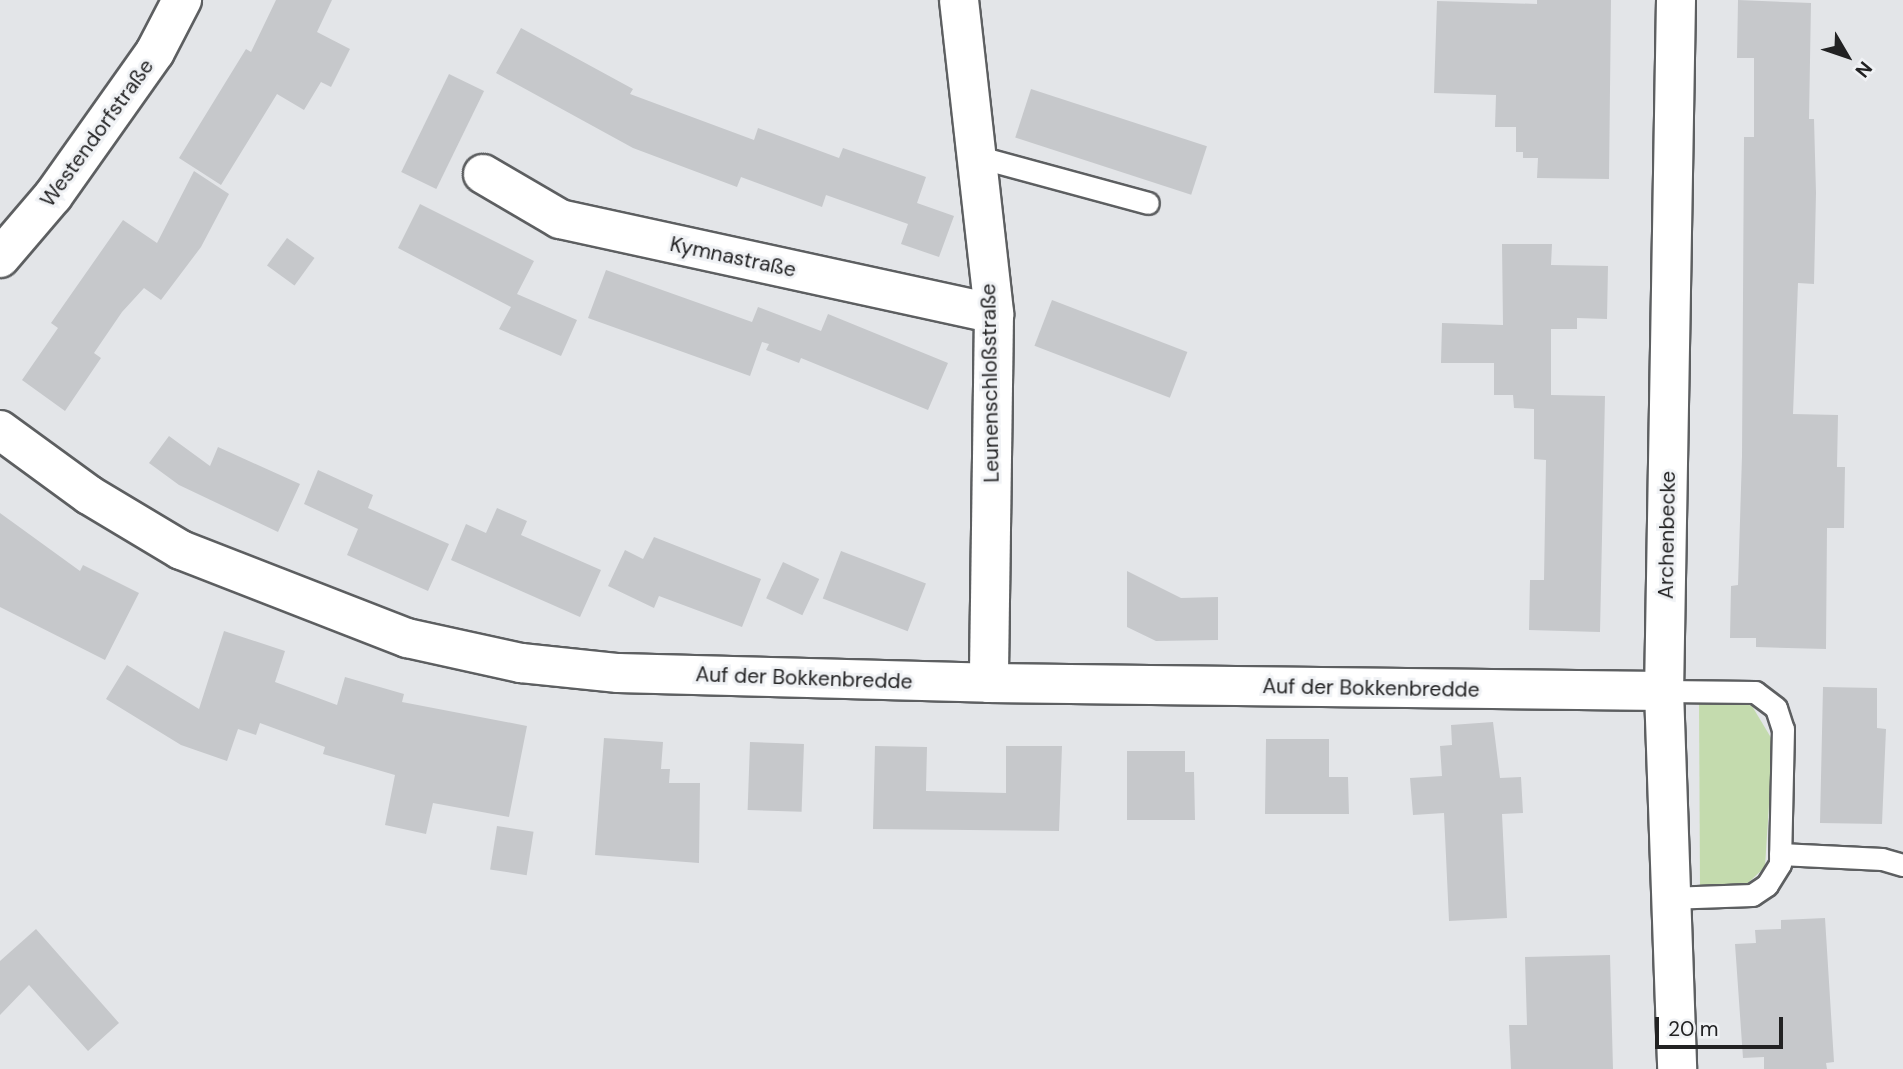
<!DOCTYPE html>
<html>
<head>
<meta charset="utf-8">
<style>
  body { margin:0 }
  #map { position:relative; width:1903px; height:1069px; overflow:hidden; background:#e3e5e8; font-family:"DM Sans",sans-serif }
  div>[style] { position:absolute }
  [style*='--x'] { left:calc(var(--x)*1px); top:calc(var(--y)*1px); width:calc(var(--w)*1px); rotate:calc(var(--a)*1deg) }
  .green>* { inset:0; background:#c4dbae }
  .building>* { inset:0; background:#c6c8cb; transform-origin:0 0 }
  .roads { filter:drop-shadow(2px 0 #5d5f61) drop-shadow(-2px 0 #5d5f61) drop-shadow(0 2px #5d5f61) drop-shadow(0 -2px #5d5f61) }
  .service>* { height:21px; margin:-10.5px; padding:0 10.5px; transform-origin:10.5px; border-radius:10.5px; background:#fff }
  .minor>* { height:38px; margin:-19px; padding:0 19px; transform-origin:19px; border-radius:19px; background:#fff }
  span { translate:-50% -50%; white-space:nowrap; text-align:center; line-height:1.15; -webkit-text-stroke:6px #f0f2f5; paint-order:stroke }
  .street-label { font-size:21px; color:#222223 }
  .north { position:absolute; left:1812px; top:21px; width:70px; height:70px; -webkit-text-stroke:5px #f0f2f5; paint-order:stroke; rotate:129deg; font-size:19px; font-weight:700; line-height:28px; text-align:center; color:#222223 }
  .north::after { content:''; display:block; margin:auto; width:24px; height:32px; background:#222223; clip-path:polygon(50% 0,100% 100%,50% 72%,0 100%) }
  .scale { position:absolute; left:1655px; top:1017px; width:128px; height:32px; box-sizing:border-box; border:4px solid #222223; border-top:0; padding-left:9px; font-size:21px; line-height:24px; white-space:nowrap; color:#222223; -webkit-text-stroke:5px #f0f2f5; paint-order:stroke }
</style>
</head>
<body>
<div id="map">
  <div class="green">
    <i style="clip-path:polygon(1699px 700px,1738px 701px,1752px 706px,1773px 741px,1765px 867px,1748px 883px,1733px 887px,1700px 888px)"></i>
  </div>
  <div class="building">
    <i style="clip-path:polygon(276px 0,332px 0,317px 32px,350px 49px,331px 87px,321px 82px,304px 110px,277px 94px,221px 185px,179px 158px,246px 49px,251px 52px)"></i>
    <i style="clip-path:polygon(1537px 0,1611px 0,1609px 179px,1537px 178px,1538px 158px,1523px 158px,1523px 152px,1516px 152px,1516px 127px,1495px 127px,1496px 95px,1434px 93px,1437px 1px,1537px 4px)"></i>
    <i style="clip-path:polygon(1738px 0,1811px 3px,1809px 119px,1814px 119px,1816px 193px,1814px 284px,1798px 283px,1793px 414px,1838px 415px,1837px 467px,1845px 467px,1844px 528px,1827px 528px,1826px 649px,1756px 647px,1756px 638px,1730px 638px,1731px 586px,1738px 585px,1742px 456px,1744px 137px,1754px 137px,1754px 58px,1737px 58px)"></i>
    <i style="clip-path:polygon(521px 28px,633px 89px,630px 94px,754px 140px,758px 128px,839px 158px,843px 148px,926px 177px,917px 203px,954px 216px,939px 257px,901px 244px,908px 224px,826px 195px,822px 207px,741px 177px,737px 187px,633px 148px,496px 73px)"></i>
    <i style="left:449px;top:74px;width:39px;height:109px;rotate:26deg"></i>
    <i style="left:1031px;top:89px;width:185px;height:51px;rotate:18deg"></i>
    <i style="clip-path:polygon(194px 171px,229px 194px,201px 247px,161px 300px,144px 288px,122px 312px,94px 353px,101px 358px,65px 411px,22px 380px,58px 328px,51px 323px,123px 220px,157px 243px)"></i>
    <i style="clip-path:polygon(420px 204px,534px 261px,517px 294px,577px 320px,561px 356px,499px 329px,511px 307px,398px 248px)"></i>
    <i style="left:287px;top:238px;width:34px;height:34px;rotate:36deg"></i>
    <i style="clip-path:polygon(1502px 244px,1552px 244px,1551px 265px,1608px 266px,1607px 319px,1577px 318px,1577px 329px,1551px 329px,1551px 395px,1605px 396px,1600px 632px,1529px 630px,1530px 580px,1544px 580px,1546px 460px,1534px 459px,1534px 409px,1514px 408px,1513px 395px,1494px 395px,1494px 363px,1441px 363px,1442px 323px,1503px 325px)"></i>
    <i style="clip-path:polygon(606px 270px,752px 322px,758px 307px,821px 331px,828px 314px,948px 363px,928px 410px,801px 358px,799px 363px,766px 350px,769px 344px,762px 342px,750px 376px,588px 318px)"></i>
    <i style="left:1052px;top:300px;width:145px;height:49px;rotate:21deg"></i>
    <i style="clip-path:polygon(169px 436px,210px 466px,218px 447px,300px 484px,278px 532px,179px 485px,149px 463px)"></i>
    <i style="clip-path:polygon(318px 470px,373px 495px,368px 508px,449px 544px,428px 591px,347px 555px,358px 529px,304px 504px)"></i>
    <i style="clip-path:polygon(497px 508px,527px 521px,521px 535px,601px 570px,580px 617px,451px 560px,466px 524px,486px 533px)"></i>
    <i style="clip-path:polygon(0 513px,80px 571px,83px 565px,139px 593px,105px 660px,0 607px)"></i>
    <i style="clip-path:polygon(654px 537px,761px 579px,742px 627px,659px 596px,654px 608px,608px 586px,625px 550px,643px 559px)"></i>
    <i style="left:841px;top:551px;width:91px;height:51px;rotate:21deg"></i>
    <i style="left:783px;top:562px;width:40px;height:40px;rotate:25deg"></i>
    <i style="clip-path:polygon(1127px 571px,1181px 598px,1218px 597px,1218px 640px,1156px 641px,1127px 627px)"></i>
    <i style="clip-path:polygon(224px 631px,285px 651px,275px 682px,337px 705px,345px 677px,404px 694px,402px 702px,527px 726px,509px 817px,433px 803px,426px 834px,385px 825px,395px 775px,323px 754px,325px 747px,260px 723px,256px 735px,238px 729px,227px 761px,181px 745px,106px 699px,127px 665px,199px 709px)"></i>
    <i style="clip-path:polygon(1823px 687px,1877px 688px,1877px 728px,1886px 729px,1882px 824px,1820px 823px)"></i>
    <i style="clip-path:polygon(1493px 722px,1500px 778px,1521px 777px,1523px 813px,1502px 814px,1507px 918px,1449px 921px,1444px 813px,1413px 815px,1410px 778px,1442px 776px,1440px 746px,1452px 745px,1451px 725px)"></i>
    <i style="clip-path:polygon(604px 738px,663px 742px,661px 769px,670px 769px,669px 783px,700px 783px,699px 863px,595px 855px)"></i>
    <i style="clip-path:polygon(1266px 739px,1329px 739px,1329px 777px,1348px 777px,1349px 814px,1265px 814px)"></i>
    <i style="left:750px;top:742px;width:54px;height:68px;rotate:2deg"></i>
    <i style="clip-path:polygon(875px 746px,927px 747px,926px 791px,1006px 793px,1006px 746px,1062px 746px,1059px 831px,873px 829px)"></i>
    <i style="clip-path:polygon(1127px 751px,1185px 751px,1185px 772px,1194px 772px,1195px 820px,1127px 820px)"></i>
    <i style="left:497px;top:826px;width:37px;height:44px;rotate:9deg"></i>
    <i style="clip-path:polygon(1825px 918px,1834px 1062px,1826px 1063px,1827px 1069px,1764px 1069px,1764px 1057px,1743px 1058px,1735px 944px,1756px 943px,1755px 930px,1781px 929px,1781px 920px)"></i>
    <i style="clip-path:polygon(36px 929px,119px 1023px,88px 1051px,29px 985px,0 1015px,0 961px)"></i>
    <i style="clip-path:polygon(1610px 955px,1613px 1069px,1511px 1069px,1509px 1025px,1527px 1025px,1525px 957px)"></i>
  </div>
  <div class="roads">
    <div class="service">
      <i style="--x:975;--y:156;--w:179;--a:15.2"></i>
      <i style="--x:1664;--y:691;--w:91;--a:0.6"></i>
      <i style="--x:1755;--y:692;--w:26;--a:37"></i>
      <i style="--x:1776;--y:708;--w:22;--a:72"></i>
      <i style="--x:1783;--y:729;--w:135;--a:91.3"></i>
      <i style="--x:1780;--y:864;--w:25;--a:122"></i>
      <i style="--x:1767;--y:885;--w:18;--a:146"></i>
      <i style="--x:1752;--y:895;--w:84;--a:178"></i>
      <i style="--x:1780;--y:854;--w:102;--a:2.8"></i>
      <i style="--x:1882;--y:859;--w:22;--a:16"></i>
    </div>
    <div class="minor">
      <i style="--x:959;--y:0;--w:316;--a:83.6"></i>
      <i style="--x:994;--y:314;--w:369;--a:90.8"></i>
      <i style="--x:1676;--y:0;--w:691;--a:90.99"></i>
      <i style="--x:1664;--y:691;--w:378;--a:88"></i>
      <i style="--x:483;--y:174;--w:89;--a:30.3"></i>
      <i style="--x:560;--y:219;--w:444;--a:12.3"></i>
      <i style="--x:0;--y:258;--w:82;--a:-49.5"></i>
      <i style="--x:53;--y:196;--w:176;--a:-54.7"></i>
      <i style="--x:155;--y:52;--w:59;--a:-62.6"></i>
      <i style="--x:0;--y:430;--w:110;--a:36.1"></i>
      <i style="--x:89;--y:495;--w:107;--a:30.9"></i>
      <i style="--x:181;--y:550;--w:243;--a:21.3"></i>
      <i style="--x:407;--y:638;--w:117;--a:12.4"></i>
      <i style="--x:521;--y:663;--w:98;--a:5.9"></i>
      <i style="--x:618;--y:673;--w:371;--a:1.5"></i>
      <i style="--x:989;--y:683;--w:675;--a:0.68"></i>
    </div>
  </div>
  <div class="street-label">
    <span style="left:97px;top:133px;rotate:-54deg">Westendorfstraße</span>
    <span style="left:733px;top:257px;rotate:12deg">Kymnastraße</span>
    <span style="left:990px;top:383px;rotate:-91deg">Leunenschloßstraße</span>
    <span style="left:1667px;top:535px;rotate:-89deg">Archenbecke</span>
    <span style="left:804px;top:678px;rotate:2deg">Auf der Bokkenbredde</span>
    <span style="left:1371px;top:688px;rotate:1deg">Auf der Bokkenbredde</span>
  </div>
  <div class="north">N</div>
  <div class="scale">20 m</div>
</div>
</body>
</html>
